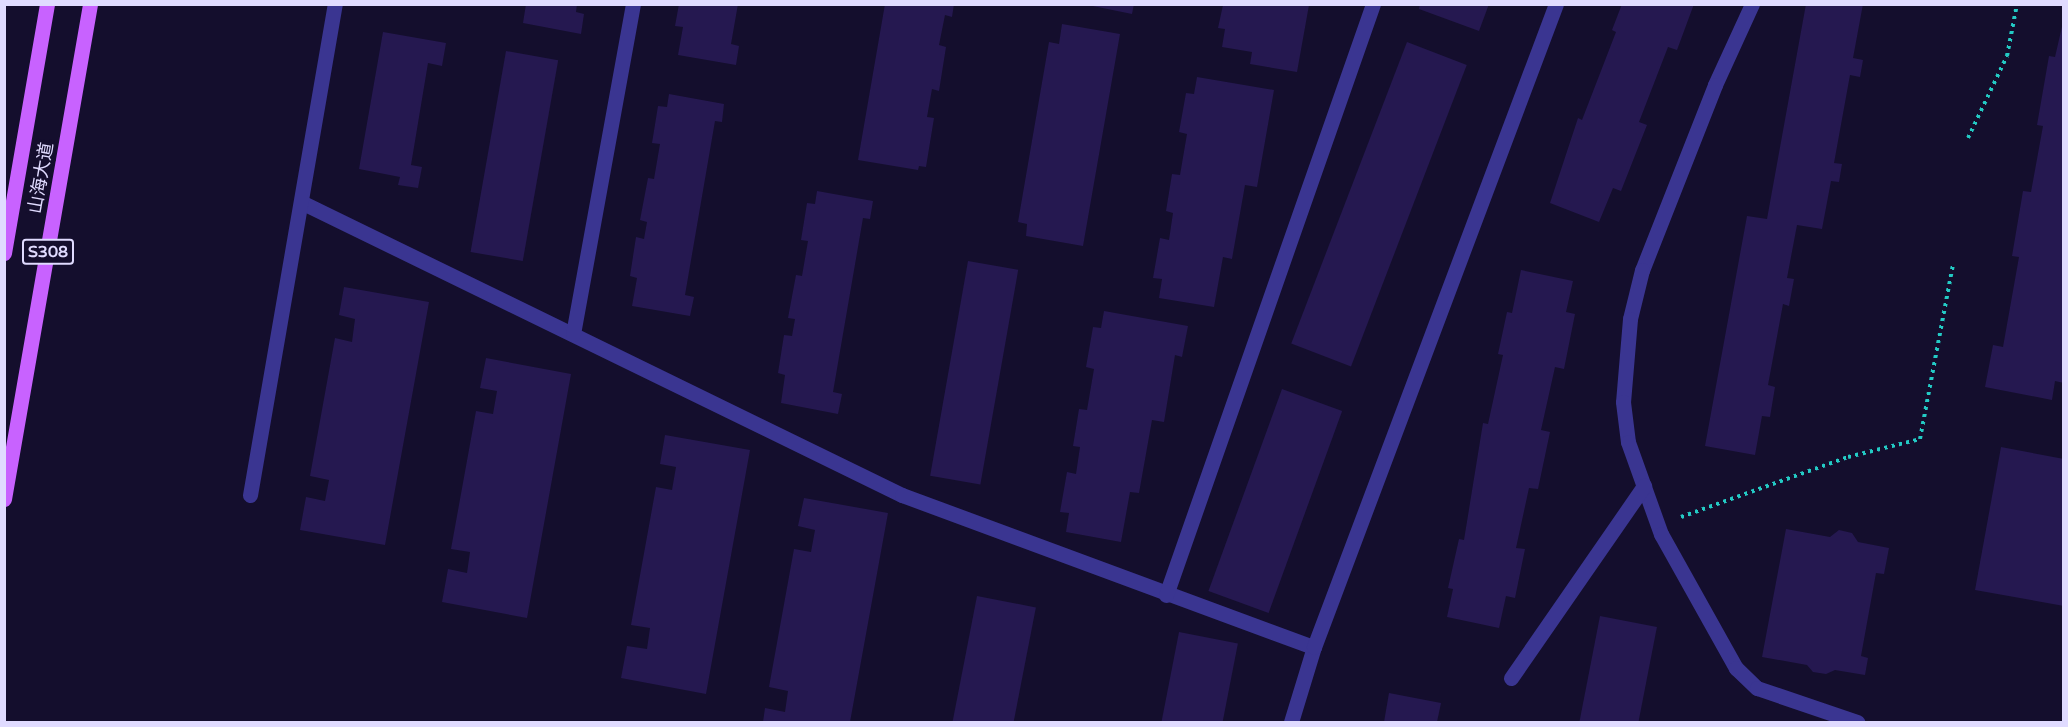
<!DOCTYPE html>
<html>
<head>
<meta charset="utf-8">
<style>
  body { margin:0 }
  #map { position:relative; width:2068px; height:727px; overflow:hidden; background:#140e2d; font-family:"Varela Round","Noto Sans SC",sans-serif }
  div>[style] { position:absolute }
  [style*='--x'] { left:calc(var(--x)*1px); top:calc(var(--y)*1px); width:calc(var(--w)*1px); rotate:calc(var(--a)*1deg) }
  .building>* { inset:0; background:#251850; transform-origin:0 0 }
  .path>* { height:4px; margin-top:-2px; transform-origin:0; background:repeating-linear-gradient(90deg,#23cbc5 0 3px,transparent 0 7.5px) }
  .lane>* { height:15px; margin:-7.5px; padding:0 7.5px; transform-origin:7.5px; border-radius:7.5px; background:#3a3591 }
  .primary>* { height:15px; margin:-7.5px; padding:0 7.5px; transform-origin:7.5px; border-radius:7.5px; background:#c862ff }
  span { translate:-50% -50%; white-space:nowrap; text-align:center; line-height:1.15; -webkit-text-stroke:6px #140e2d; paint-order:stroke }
  .shield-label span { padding:2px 4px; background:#140e2d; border:2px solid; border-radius:4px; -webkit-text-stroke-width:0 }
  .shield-label { font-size:16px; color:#e0dbff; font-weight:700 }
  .street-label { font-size:18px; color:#e0dbff }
  .frame { position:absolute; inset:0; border:6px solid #e0dbff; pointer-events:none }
</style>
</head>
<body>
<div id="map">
  <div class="building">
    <i style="clip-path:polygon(526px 4px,577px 4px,576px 12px,584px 14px,581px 34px,523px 23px)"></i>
    <i style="clip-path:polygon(679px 4px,738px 4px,731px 44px,739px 46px,736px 65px,678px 55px,683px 27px,675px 26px)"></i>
    <i style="clip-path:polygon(885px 4px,954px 4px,952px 17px,945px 15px,939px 45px,946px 47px,939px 91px,932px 89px,927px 117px,934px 118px,926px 167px,919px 166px,918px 170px,858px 160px)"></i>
    <i style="clip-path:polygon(1083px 4px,1134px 4px,1132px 14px)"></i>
    <i style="clip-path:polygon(1420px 4px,1489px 4px,1479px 31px,1419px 9px)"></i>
    <i style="clip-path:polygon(1622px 4px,1694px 4px,1677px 50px,1668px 47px,1639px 122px,1647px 125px,1621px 191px,1613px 188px,1599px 222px,1550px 203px,1578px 118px,1582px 120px,1616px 32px,1612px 30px)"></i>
    <i style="clip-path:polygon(1806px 4px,1863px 4px,1853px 58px,1863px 60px,1860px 77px,1850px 75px,1834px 163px,1842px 164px,1839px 182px,1831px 181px,1822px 229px,1797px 225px,1787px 278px,1794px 279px,1789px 306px,1783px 304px,1768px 385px,1775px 387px,1770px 417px,1762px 416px,1755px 455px,1705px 446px,1747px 216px,1767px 219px)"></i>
    <i style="clip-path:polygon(1223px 5px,1309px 5px,1297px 72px,1250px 64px,1252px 52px,1222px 47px,1225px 29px,1218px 28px)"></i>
    <i style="clip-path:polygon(2064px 18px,2064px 383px,2055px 381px,2052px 400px,1985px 387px,1993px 345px,2003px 347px,2019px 257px,2012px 256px,2023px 191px,2031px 192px,2043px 126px,2037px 125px,2049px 56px,2055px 57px)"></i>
    <i style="clip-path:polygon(1062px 24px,1120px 34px,1083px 246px,1026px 236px,1027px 224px,1018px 222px,1049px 42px,1059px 44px)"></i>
    <i style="clip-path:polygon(383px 32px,446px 43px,442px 66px,428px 63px,411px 165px,422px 167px,418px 188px,398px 185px,400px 177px,359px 169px)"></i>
    <i style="left:1407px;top:42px;width:64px;height:323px;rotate:21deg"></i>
    <i style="left:506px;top:51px;width:53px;height:204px;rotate:10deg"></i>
    <i style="clip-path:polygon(1197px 77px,1274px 90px,1257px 187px,1245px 185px,1232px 259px,1223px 257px,1214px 307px,1159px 298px,1162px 279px,1153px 278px,1160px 238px,1169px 240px,1173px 213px,1166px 211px,1172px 174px,1180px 175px,1187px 134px,1179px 132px,1186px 93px,1194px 94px)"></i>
    <i style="clip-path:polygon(669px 94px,724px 104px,722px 122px,715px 121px,685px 295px,694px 297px,690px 316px,632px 306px,637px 278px,630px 276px,636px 237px,644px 239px,647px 222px,640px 220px,648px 178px,654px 179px,660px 144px,652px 143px,658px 106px,667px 107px)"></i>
    <i style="clip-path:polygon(817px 191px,873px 201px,870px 219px,863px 218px,833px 392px,842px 394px,838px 414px,781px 403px,785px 375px,778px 373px,784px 335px,792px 336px,795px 319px,788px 318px,796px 275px,802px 276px,808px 241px,801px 240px,807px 203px,815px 204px)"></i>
    <i style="left:968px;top:261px;width:51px;height:218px;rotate:10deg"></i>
    <i style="clip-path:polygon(1521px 270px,1573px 281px,1566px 312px,1575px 314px,1564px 369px,1555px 367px,1541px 430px,1550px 432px,1538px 489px,1529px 488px,1516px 548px,1525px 549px,1515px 598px,1506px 596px,1499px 628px,1447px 617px,1453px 589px,1448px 588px,1459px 539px,1464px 540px,1483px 423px,1488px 424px,1503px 355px,1498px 354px,1507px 312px,1512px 313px)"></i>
    <i style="clip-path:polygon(344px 287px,429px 302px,385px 545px,300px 530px,306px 497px,325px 501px,329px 480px,310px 476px,335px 338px,352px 342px,355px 319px,339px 315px)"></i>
    <i style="clip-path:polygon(1104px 311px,1188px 326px,1182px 357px,1175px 355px,1164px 422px,1152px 420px,1139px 493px,1130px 492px,1121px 542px,1066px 532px,1069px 513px,1060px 512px,1067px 472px,1076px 474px,1080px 447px,1073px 446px,1079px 409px,1087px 410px,1094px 369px,1086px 367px,1093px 327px,1101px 328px)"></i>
    <i style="clip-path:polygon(486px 358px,571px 374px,527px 618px,442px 602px,448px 569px,467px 573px,470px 552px,451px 549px,476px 411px,493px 414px,497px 391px,480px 388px)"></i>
    <i style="left:1282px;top:389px;width:64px;height:215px;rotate:20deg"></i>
    <i style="clip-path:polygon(665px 435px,750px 450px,706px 694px,621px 678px,627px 646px,647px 649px,650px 628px,631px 625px,656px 487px,672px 490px,676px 467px,660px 464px)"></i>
    <i style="clip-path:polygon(2001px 447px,2064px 459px,2064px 606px,1975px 590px)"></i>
    <i style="clip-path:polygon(804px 498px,888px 513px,850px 722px,763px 722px,765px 708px,785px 712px,788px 691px,769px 687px,794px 549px,811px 552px,815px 530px,798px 526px)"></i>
    <i style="clip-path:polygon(1786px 529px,1830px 537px,1839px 530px,1852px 533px,1858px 542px,1889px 548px,1884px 574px,1876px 573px,1861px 656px,1868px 658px,1865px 675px,1835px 670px,1826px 674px,1813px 672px,1807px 665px,1762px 657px)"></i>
    <i style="left:977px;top:596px;width:60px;height:128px;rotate:11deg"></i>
    <i style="left:1600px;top:616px;width:58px;height:108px;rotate:11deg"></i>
    <i style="left:1179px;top:632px;width:60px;height:91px;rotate:11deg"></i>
    <i style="clip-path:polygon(1389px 693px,1441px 703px,1437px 722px,1384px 722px)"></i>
  </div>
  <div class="path">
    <i style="--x:1968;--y:138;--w:91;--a:-64.6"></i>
    <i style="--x:2007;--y:56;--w:53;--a:-79.1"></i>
    <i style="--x:1681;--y:517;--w:177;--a:-19.8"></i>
    <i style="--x:1848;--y:457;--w:74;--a:-14"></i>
    <i style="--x:1920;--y:439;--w:177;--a:-79.3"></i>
  </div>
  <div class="lane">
    <i style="--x:1752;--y:4;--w:89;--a:114.6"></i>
    <i style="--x:1715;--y:85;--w:199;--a:111.5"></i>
    <i style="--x:1642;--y:270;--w:50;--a:103.8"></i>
    <i style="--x:1630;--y:319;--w:83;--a:94.8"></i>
    <i style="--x:1623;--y:402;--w:40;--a:82.9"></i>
    <i style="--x:1628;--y:442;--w:98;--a:70.3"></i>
    <i style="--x:1661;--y:534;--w:154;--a:60.8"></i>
    <i style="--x:1736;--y:668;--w:29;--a:44"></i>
    <i style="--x:1757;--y:688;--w:106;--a:18.8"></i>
    <i style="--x:301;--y:202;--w:669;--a:25.99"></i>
    <i style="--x:902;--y:495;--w:439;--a:20.3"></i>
    <i style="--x:573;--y:334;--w:335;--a:-79.7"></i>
    <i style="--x:250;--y:495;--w:498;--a:-80.2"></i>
    <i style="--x:1166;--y:595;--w:626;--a:-70.7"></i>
    <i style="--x:1511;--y:678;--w:234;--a:-55.3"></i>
    <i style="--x:1291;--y:722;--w:78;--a:-73"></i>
    <i style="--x:1314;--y:647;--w:687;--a:-69.38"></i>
  </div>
  <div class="primary">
    <i style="--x:4;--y:253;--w:253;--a:-80.2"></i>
    <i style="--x:4;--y:499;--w:502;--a:-80.14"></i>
  </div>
  <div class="shield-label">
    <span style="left:48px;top:252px">S308</span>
  </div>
  <div class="street-label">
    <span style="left:41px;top:178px;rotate:-80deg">山海大道</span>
  </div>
  <div class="frame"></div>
</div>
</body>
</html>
